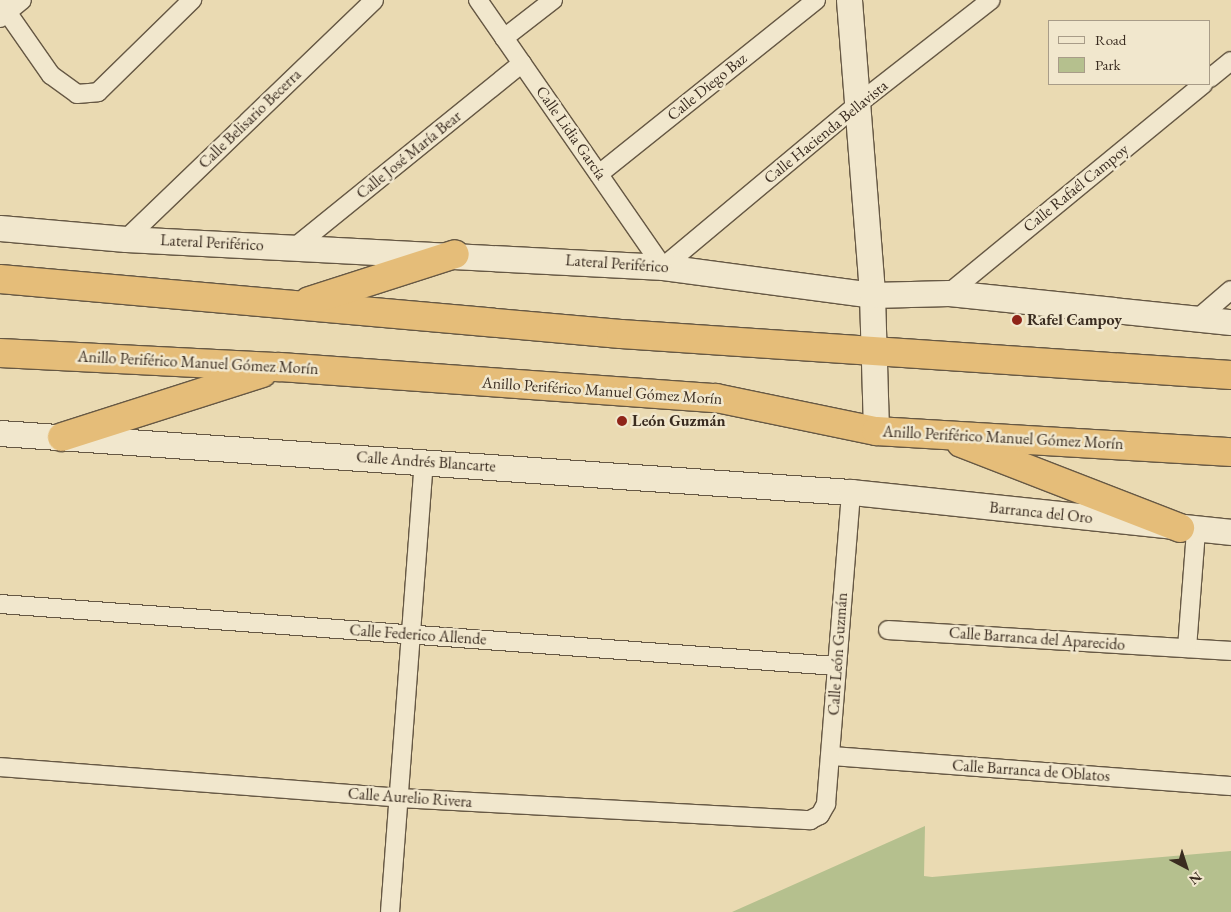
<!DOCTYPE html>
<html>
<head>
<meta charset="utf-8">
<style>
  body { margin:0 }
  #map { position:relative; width:1231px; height:912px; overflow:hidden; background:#eadab2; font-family:"EB Garamond",serif }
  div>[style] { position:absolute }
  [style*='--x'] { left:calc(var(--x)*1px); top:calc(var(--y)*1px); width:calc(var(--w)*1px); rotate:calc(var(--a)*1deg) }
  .green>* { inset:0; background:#b5c08e }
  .roads { filter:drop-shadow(1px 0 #665844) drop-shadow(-1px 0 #665844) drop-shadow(0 1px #665844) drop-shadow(0 -1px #665844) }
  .street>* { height:18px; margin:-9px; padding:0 9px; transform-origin:9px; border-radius:9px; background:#f1e7cd }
  .secondary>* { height:25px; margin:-12.5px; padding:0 12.5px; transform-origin:12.5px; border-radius:12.5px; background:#f1e7cd }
  .highway>* { height:28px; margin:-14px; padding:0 14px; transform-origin:14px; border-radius:14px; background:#e5bd79 }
  .dots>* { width:14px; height:14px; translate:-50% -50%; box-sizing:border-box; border:2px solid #f1e7cd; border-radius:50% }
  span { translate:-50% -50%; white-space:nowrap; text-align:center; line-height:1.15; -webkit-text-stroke:5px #f1e7cd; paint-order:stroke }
  .street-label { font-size:16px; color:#3a2c20 }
  .poi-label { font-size:16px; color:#3a2c20; font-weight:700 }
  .left { translate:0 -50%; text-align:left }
  .legend { position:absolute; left:1048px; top:20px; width:162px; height:65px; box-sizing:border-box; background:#f1e7cd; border:1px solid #a89c88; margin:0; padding:6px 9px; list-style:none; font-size:15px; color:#3a2c20 }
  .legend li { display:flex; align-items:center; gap:10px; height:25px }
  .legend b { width:25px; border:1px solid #a89c88 }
  .north { position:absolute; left:1161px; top:842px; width:50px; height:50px; -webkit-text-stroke:4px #f1e7cd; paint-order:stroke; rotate:140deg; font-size:14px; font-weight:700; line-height:20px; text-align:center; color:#3a2c20 }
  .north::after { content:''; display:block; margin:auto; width:18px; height:22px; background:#3a2c20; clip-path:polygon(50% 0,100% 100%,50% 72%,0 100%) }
</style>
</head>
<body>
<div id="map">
  <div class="green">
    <i style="clip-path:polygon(925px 826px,924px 876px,932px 877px,1231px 851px,1231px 912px,732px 912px)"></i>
  </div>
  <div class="roads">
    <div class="street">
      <i style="--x:478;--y:0;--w:325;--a:55.3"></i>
      <i style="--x:663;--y:267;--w:256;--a:-39.9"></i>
      <i style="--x:859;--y:103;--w:167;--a:-38"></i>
      <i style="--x:0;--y:2;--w:89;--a:55.1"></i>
      <i style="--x:51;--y:75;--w:32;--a:36"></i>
      <i style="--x:77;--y:94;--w:21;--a:-5"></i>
      <i style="--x:98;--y:92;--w:132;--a:-44.4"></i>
      <i style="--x:0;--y:18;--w:28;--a:-39"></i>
      <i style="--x:504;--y:38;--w:62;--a:-37.8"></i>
      <i style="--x:1210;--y:78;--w:27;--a:-39"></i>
      <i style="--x:599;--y:174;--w:278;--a:-38.7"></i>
      <i style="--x:126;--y:239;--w:344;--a:-43.9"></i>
      <i style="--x:295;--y:247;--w:292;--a:-39"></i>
      <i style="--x:949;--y:293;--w:329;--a:-39.4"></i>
      <i style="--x:1196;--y:320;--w:46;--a:-40.6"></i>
      <i style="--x:0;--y:604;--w:839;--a:4.24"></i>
      <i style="--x:888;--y:630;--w:344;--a:3.5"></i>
      <i style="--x:1187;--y:648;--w:118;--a:-85.6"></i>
      <i style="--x:831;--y:756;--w:401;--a:4.3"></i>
      <i style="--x:0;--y:767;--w:400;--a:4.4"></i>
      <i style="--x:399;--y:798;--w:412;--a:3.1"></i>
      <i style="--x:810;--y:820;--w:11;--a:-27"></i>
      <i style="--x:820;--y:815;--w:13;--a:-61"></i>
      <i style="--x:826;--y:804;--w:313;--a:-85.4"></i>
      <i style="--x:390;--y:912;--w:451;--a:-85.7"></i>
    </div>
    <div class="secondary">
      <i style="--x:849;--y:0;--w:296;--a:85.5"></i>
      <i style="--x:872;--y:295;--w:136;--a:88.3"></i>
      <i style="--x:0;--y:228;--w:126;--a:5"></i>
      <i style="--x:126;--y:239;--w:538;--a:2.98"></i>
      <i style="--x:663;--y:267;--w:211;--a:7.6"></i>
      <i style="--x:872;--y:295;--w:77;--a:-1.5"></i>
      <i style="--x:949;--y:293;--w:283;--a:5.9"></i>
      <i style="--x:0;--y:433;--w:853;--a:3.97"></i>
      <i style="--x:851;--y:492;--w:382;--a:6"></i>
    </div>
    <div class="highway">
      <i style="--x:0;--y:279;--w:623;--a:5.06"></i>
      <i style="--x:621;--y:334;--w:611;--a:3.85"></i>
      <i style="--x:309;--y:301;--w:153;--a:-17.8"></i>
      <i style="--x:0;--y:353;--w:280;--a:2.9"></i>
      <i style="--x:280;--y:367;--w:437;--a:4.1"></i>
      <i style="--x:716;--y:398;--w:163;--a:11.7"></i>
      <i style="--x:876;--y:431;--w:356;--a:3.4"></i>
      <i style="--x:62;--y:437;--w:210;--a:-17.7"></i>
      <i style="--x:961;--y:443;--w:235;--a:21.2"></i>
    </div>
  </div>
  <div class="dots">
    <i style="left:1017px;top:320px;background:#8f2418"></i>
    <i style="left:622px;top:421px;background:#8f2418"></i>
  </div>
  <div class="street-label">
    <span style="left:707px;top:87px;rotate:-39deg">Calle Diego Baz</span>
    <span style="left:250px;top:119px;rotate:-44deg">Calle Belisario Becerra</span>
    <span style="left:826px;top:132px;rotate:-39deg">Calle Hacienda Bellavista</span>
    <span style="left:571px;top:133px;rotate:55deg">Calle Lidia García</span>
    <span style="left:409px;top:155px;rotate:-39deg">Calle José María Bear</span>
    <span style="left:1076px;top:188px;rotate:-39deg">Calle Rafaél Campoy</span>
    <span style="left:212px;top:243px;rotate:3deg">Lateral Periférico</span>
    <span style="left:617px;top:264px;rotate:4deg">Lateral Periférico</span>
    <span style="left:198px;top:363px;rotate:3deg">Anillo Periférico Manuel Gómez Morín</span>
    <span style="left:602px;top:391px;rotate:4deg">Anillo Periférico Manuel Gómez Morín</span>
    <span style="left:1003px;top:438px;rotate:3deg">Anillo Periférico Manuel Gómez Morín</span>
    <span style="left:426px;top:462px;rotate:4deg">Calle Andrés Blancarte</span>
    <span style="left:1041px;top:513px;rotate:6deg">Barranca del Oro</span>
    <span style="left:418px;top:635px;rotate:4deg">Calle Federico Allende</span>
    <span style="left:1037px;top:639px;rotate:4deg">Calle Barranca del Aparecido</span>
    <span style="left:838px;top:654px;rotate:-86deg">Calle León Guzmán</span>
    <span style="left:1031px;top:771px;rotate:4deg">Calle Barranca de Oblatos</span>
    <span style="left:410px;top:798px;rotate:4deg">Calle Aurelio Rivera</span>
  </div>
  <div class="poi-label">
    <span class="left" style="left:1027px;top:320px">Rafel Campoy</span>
    <span class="left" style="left:632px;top:421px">León Guzmán</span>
  </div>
  <ul class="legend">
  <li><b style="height:6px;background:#f1e7cd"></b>Road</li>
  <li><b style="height:14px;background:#b5c08e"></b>Park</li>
  </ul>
  <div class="north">N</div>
</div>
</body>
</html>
